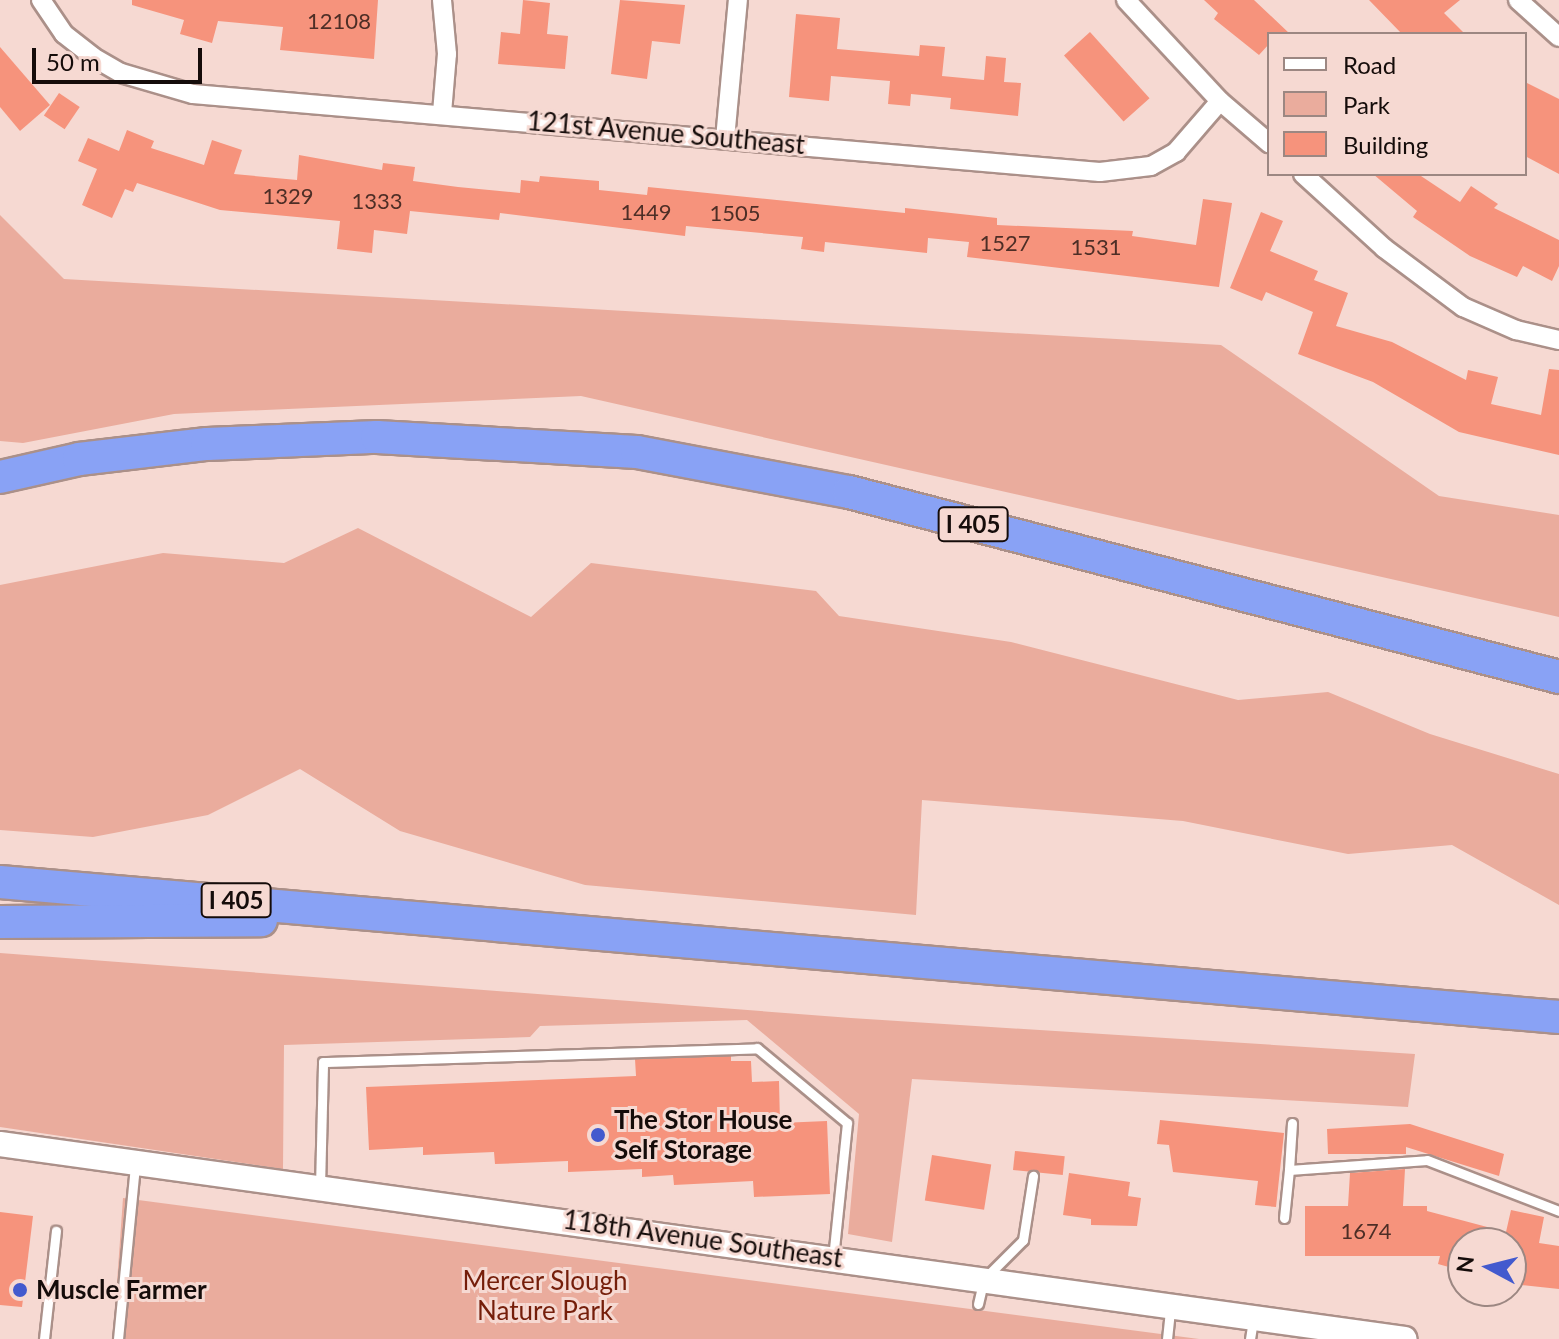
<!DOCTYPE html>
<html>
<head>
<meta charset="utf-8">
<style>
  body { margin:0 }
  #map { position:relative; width:1559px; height:1339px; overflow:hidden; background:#f6d9d2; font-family:Lato,sans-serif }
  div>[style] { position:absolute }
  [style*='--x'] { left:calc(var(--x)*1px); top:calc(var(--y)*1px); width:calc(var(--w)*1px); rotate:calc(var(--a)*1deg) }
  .green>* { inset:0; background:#eaac9d }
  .building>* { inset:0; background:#f6937c; transform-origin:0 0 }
  .roads { filter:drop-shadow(2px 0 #ab9089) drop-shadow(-2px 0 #ab9089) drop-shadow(0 2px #ab9089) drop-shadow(0 -2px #ab9089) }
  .lane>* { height:9px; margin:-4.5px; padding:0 4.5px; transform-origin:4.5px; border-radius:4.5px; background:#fff }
  .street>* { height:18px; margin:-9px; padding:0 9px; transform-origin:9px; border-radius:9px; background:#fff }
  .secondary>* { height:24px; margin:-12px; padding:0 12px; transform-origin:12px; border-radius:12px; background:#fff }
  .highway>* { height:32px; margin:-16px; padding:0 16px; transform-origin:16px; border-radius:16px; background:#89a2f5 }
  .dots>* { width:22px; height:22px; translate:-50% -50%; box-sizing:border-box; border:4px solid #f6d9d2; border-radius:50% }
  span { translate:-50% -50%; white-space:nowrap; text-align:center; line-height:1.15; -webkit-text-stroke:6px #f6d9d2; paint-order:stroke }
  .number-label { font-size:22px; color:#4d2e26 }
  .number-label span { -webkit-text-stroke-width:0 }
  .shield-label span { padding:2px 6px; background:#f6d9d2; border:2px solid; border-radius:6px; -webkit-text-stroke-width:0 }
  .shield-label { font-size:24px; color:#150c0a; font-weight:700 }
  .street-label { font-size:26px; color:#150c0a }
  .poi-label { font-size:26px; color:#150c0a; font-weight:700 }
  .left { translate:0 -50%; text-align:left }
  .park-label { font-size:26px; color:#751e0a }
  .legend { position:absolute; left:1267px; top:32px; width:260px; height:144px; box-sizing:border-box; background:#f6d9d2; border:2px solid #9c8782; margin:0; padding:10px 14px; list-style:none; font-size:24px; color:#150c0a }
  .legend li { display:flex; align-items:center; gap:16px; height:40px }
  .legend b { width:40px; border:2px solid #9c8782 }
  .north { position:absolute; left:1447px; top:1227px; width:80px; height:80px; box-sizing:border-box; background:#f6d9d2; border:2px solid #9c8782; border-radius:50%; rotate:277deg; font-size:22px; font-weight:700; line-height:32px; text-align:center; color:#150c0a }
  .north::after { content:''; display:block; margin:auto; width:28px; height:36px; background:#435ace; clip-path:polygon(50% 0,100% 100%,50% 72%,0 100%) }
  .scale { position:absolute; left:32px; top:48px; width:170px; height:36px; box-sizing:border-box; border:4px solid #150c0a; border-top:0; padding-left:10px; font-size:24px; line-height:28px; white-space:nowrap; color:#150c0a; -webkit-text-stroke:6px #f6d9d2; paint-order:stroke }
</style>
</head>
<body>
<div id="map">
  <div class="green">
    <i style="clip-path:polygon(0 215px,64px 279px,1221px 345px,1439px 496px,1559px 515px,1559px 617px,581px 396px,174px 414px,23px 443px,0 441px)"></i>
    <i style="clip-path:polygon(358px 528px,531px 617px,591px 563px,816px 591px,839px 616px,1011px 642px,1238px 700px,1328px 692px,1430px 734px,1559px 774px,1559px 905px,1452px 845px,1348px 854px,1183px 821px,922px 800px,916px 915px,585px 885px,400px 831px,300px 769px,208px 815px,93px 837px,0 830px,0 585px,163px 553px,284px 563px)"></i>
    <i style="clip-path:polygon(0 953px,851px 1018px,1415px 1054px,1408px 1107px,912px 1079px,892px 1242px,848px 1234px,859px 1114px,747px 1020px,540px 1026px,530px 1037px,284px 1045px,283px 1169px,0 1127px)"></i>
    <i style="clip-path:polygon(123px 1198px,1199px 1339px,113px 1339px)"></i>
  </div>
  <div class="building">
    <i style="clip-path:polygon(132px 0,378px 0,374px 59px,280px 50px,283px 27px,218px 21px,212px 43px,180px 34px,184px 20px,132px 5px)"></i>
    <i style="clip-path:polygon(523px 0,550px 3px,547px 34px,568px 36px,565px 69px,498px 64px,501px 32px,520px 34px)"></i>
    <i style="clip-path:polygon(620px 0,685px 5px,680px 44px,652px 41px,647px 79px,611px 74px)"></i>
    <i style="clip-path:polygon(1204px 0,1254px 0,1290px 34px,1269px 34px,1269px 44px,1259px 55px,1214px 19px,1218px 13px)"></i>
    <i style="clip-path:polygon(1369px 0,1460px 0,1444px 13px,1465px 34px,1402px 34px)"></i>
    <i style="clip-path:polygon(796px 14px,840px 18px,837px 49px,919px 56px,920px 45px,945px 47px,942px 76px,984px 80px,986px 56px,1006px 58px,1004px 82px,1021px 83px,1018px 116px,950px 109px,951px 98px,911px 94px,910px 106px,888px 104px,890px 81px,831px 76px,829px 101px,789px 97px)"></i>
    <i style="left:1090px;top:32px;width:89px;height:35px;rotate:48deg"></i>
    <i style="clip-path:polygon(0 47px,50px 105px,20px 131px,0 107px)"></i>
    <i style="clip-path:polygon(1525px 82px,1559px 99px,1559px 174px,1525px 156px)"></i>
    <i style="left:59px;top:93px;width:25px;height:27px;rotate:34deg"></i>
    <i style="clip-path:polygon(127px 130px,154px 141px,151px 148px,204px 165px,212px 140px,242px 150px,234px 174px,297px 180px,299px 155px,382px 170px,383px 163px,415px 167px,413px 181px,458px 187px,520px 193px,521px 180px,539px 182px,540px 176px,599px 181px,599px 190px,647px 195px,648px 187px,905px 213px,905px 208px,997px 218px,997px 225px,1133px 231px,1132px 236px,1196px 245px,1203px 199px,1232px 203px,1219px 287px,967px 257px,969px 242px,928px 238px,927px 253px,825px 242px,824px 252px,801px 249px,803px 237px,686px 226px,685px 236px,500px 213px,499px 220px,410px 211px,407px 234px,374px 230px,372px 253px,337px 249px,340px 221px,220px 210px,137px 183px,133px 192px,125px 189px,112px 218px,82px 205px,97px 169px,78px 161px,88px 138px,119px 151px)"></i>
    <i style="clip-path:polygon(1373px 174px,1418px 174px,1460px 202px,1471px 186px,1498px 204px,1494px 208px,1559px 240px,1559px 266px,1552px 281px,1523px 266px,1517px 277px,1470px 256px,1413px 217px,1417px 211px)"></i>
    <i style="clip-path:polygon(1261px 212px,1283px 221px,1270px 251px,1318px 271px,1314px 280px,1348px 293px,1336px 326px,1392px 342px,1466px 380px,1468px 370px,1498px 377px,1491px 404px,1541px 415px,1549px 369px,1559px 370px,1559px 455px,1459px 432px,1373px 382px,1298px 354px,1313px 312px,1266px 292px,1262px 301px,1230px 288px)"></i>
    <i style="clip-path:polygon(731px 1056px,731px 1061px,751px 1061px,752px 1082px,779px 1081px,780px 1123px,827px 1121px,830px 1194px,754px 1197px,753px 1181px,674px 1185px,673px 1175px,642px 1177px,642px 1169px,568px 1172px,568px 1161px,495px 1164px,494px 1152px,423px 1155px,423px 1147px,369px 1150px,366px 1087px,636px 1076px,635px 1059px)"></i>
    <i style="clip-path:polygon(1160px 1120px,1284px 1133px,1276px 1207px,1255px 1205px,1258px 1181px,1173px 1172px,1169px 1145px,1157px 1144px)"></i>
    <i style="clip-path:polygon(1410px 1124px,1504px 1154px,1499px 1176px,1406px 1147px,1406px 1154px,1328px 1154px,1327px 1129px)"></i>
    <i style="left:1015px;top:1151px;width:50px;height:19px;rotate:6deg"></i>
    <i style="left:932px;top:1155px;width:60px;height:46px;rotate:9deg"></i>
    <i style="clip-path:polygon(1405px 1169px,1403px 1206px,1427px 1206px,1427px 1211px,1506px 1232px,1511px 1210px,1544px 1217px,1539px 1243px,1559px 1246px,1559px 1289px,1511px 1284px,1511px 1243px,1463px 1243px,1463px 1271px,1438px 1264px,1440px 1256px,1305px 1256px,1305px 1206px,1348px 1206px,1350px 1173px)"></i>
    <i style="clip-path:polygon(1069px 1173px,1130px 1182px,1128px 1196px,1141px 1198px,1137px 1226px,1091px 1225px,1091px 1219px,1063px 1215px)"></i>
    <i style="clip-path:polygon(0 1212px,33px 1216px,22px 1307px,0 1305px)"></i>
  </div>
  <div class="roads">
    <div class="lane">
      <i style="--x:1292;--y:1123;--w:47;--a:93.7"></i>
      <i style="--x:1289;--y:1170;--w:138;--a:-4.1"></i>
      <i style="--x:1427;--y:1160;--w:142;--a:21.1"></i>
      <i style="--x:320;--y:1187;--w:125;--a:-88.6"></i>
      <i style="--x:323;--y:1062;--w:434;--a:-1.8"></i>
      <i style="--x:757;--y:1048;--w:117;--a:39.8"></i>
      <i style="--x:847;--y:1123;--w:136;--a:95.9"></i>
      <i style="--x:1284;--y:1218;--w:48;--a:-84.1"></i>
      <i style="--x:978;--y:1304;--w:26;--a:-77"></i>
      <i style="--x:984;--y:1279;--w:55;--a:-45"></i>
      <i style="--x:1023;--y:1240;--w:65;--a:-81.1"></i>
      <i style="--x:44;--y:1339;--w:109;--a:-83.7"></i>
      <i style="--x:118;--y:1339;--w:174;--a:-84.4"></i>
      <i style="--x:1167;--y:1339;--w:30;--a:-84"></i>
      <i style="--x:1250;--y:1339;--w:20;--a:-81"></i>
    </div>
    <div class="street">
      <i style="--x:41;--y:0;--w:41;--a:55.9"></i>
      <i style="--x:64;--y:34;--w:37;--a:38"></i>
      <i style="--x:93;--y:57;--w:32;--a:30"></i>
      <i style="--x:121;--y:73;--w:75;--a:16.3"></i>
      <i style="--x:193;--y:94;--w:910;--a:4.92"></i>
      <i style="--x:1100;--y:172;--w:51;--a:-6.7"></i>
      <i style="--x:1151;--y:166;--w:29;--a:-29"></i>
      <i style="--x:1176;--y:152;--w:67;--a:-49.2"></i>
      <i style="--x:1220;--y:101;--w:65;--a:40.6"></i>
      <i style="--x:1126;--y:0;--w:138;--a:47.1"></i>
      <i style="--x:1518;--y:0;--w:55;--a:42.1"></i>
      <i style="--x:442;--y:113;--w:59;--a:-85.2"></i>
      <i style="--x:447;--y:54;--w:54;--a:-95.3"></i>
      <i style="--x:725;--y:139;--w:140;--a:-84.7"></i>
      <i style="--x:1303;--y:174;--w:110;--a:42.4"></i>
      <i style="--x:1384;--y:248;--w:99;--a:36.8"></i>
      <i style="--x:1463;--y:307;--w:58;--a:23.5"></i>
      <i style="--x:1516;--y:330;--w:44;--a:13.1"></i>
    </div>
    <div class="secondary">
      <i style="--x:0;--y:1144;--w:1418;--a:7.9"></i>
    </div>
    <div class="highway">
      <i style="--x:0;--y:477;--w:81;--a:-12.8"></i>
      <i style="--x:79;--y:459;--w:129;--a:-6.7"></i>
      <i style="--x:207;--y:444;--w:170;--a:-2.4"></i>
      <i style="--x:377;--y:437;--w:260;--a:3.3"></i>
      <i style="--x:637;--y:452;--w:216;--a:10.7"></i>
      <i style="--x:849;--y:492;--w:734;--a:14.6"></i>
      <i style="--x:0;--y:882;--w:1565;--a:4.95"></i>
      <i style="--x:0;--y:922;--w:261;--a:-0.4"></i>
    </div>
  </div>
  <div class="dots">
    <i style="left:598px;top:1135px;background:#435ace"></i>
    <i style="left:20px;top:1290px;background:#435ace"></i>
  </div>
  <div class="number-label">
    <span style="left:339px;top:21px">12108</span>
    <span style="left:288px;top:196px">1329</span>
    <span style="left:377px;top:201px">1333</span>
    <span style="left:646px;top:212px">1449</span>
    <span style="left:735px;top:213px">1505</span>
    <span style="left:1005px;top:243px">1527</span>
    <span style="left:1096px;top:247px">1531</span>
    <span style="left:1366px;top:1231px">1674</span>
  </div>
  <div class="shield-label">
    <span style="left:973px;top:524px">I 405</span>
    <span style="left:236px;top:900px">I 405</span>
  </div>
  <div class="street-label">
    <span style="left:666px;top:133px;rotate:5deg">121st Avenue Southeast</span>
    <span style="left:703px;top:1239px;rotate:8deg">118th Avenue Southeast</span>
  </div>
  <div class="poi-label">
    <span class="left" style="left:614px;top:1135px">The Stor House<br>Self Storage</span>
    <span class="left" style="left:36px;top:1290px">Muscle Farmer</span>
  </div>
  <div class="park-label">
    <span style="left:545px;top:1296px">Mercer Slough<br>Nature Park</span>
  </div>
  <ul class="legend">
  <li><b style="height:10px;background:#fff"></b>Road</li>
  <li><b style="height:22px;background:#eaac9d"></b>Park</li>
  <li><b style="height:22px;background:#f6937c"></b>Building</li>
  </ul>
  <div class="north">N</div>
  <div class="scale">50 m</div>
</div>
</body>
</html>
